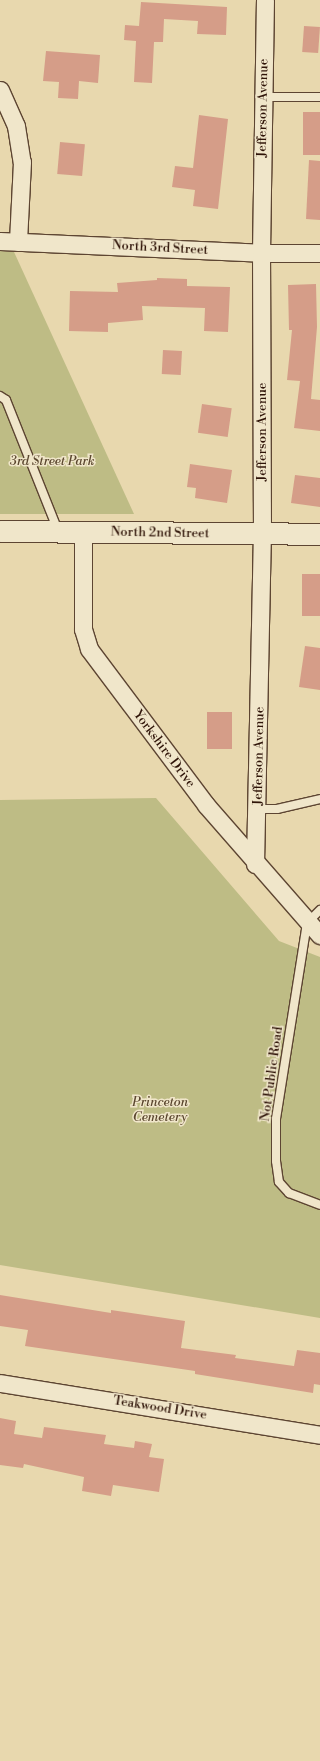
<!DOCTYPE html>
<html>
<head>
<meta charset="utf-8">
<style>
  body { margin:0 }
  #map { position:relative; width:320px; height:1761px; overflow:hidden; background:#e8d8ae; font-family:"Libre Bodoni",serif }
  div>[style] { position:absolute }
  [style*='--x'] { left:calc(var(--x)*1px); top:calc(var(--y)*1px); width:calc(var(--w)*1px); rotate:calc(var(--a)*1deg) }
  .green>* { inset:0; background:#bebc85 }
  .building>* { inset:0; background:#d59d88; transform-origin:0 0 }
  .roads { filter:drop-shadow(1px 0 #5d4532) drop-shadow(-1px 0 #5d4532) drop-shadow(0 1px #5d4532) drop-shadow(0 -1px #5d4532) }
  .service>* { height:8px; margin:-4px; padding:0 4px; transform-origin:4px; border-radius:4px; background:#f0e6ca }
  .minor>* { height:17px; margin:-8.5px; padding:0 8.5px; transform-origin:8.5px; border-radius:8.5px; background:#f0e6ca }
  .tertiary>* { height:21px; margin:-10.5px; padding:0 10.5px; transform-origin:10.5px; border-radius:10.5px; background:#f0e6ca }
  span { translate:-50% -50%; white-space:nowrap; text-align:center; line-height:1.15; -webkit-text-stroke:3px #f0e6ca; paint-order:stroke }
  .street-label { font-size:13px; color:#2f1408 }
  .park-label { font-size:13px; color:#5a462e; font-style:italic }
</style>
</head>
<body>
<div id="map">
  <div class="green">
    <i style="clip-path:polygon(0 251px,14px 252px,134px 514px,0 514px)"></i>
    <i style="clip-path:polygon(156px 798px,279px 941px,320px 957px,320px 1318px,0 1265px,0 800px)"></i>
  </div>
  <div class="building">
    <i style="clip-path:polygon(141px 2px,227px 7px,226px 35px,197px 34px,198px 21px,164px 19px,163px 42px,154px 42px,152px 83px,134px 82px,136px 41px,124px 40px,125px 25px,139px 26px)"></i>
    <i style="left:304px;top:26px;width:16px;height:26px;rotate:4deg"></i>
    <i style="clip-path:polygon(46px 51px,100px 55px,98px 83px,79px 81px,78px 99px,58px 98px,59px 82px,43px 81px)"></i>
    <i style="left:303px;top:112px;width:17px;height:43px"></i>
    <i style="clip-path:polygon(199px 115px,228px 119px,218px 209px,193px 206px,195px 190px,172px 187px,175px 166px,193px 168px)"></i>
    <i style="left:60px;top:142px;width:25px;height:32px;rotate:5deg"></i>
    <i style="clip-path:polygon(309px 160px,320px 161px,320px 220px,306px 219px)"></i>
    <i style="clip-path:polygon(157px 278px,187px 279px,187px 286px,230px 287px,228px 332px,204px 331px,205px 308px,142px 306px,143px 320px,108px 323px,108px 332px,69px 331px,70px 291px,118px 292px,117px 283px,157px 280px)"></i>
    <i style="clip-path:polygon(316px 284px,317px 327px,311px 399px,320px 400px,320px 431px,294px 428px,300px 381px,287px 380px,292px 330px,289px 330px,288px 285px)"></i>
    <i style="left:163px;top:350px;width:19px;height:24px;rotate:3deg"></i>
    <i style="left:202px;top:404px;width:30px;height:29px;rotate:8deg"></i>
    <i style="clip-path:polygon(190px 464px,232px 470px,227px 503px,195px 498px,196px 488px,187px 487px)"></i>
    <i style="clip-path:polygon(295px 475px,320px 478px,320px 507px,291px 503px)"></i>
    <i style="left:302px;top:574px;width:18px;height:42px"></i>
    <i style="clip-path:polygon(305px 646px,320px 648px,320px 690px,299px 687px)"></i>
    <i style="left:207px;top:712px;width:25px;height:37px"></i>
    <i style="clip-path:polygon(0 1295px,111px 1313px,111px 1310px,185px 1321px,181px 1348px,236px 1355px,235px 1358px,294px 1366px,297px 1350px,320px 1353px,320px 1385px,314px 1384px,313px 1393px,195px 1374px,195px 1371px,25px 1346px,28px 1330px,0 1326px)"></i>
    <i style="clip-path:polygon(0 1418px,16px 1421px,14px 1434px,42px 1438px,44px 1427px,106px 1435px,104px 1444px,134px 1448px,135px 1441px,152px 1444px,149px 1457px,164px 1459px,159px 1492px,113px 1485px,111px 1496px,82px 1491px,84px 1477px,24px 1464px,23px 1468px,0 1465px)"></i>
  </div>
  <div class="roads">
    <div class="service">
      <i style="--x:263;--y:97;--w:57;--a:0"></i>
      <i style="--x:0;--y:396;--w:7;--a:34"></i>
      <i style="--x:6;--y:400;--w:141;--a:68.3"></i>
      <i style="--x:258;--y:809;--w:19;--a:0"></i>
      <i style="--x:277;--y:809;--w:44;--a:-13.1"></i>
      <i style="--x:320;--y:910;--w:18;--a:135"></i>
      <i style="--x:307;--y:923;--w:198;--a:99"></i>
      <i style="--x:276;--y:1119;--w:42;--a:90"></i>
      <i style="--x:276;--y:1161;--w:21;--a:82"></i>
      <i style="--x:279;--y:1182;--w:15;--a:48"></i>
      <i style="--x:289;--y:1193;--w:33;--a:21"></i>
    </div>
    <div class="minor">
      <i style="--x:0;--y:90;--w:39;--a:66"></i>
      <i style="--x:16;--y:126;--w:36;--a:81"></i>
      <i style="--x:22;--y:162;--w:80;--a:92.9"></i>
      <i style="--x:0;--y:241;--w:261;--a:2.6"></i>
      <i style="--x:261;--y:253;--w:59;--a:0"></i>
      <i style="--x:83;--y:532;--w:97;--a:90"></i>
      <i style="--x:83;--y:629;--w:21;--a:73"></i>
      <i style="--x:89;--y:649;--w:195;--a:53.1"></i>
      <i style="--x:206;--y:805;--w:173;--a:48.8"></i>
      <i style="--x:255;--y:864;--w:330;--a:-88.8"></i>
      <i style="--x:262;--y:534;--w:281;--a:-90.2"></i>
      <i style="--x:261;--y:253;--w:253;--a:-89.1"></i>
      <i style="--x:0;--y:1383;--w:324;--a:9.2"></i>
    </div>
    <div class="tertiary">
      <i style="--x:0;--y:531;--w:320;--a:0.5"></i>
    </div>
  </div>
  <div class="street-label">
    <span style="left:263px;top:108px;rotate:-89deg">Jefferson Avenue</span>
    <span style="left:160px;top:248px;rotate:3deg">North 3rd Street</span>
    <span style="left:262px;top:432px;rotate:-90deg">Jefferson Avenue</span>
    <span style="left:160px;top:533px;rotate:1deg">North 2nd Street</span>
    <span style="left:164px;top:749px;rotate:53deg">Yorkshire Drive</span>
    <span style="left:259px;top:756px;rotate:-89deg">Jefferson Avenue</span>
    <span style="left:272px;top:1074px;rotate:-82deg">Not Public Road</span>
    <span style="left:160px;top:1408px;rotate:9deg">Teakwood Drive</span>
  </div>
  <div class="park-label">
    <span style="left:52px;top:461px">3rd Street Park</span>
    <span style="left:160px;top:1110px">Princeton<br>Cemetery</span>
  </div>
</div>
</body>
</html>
